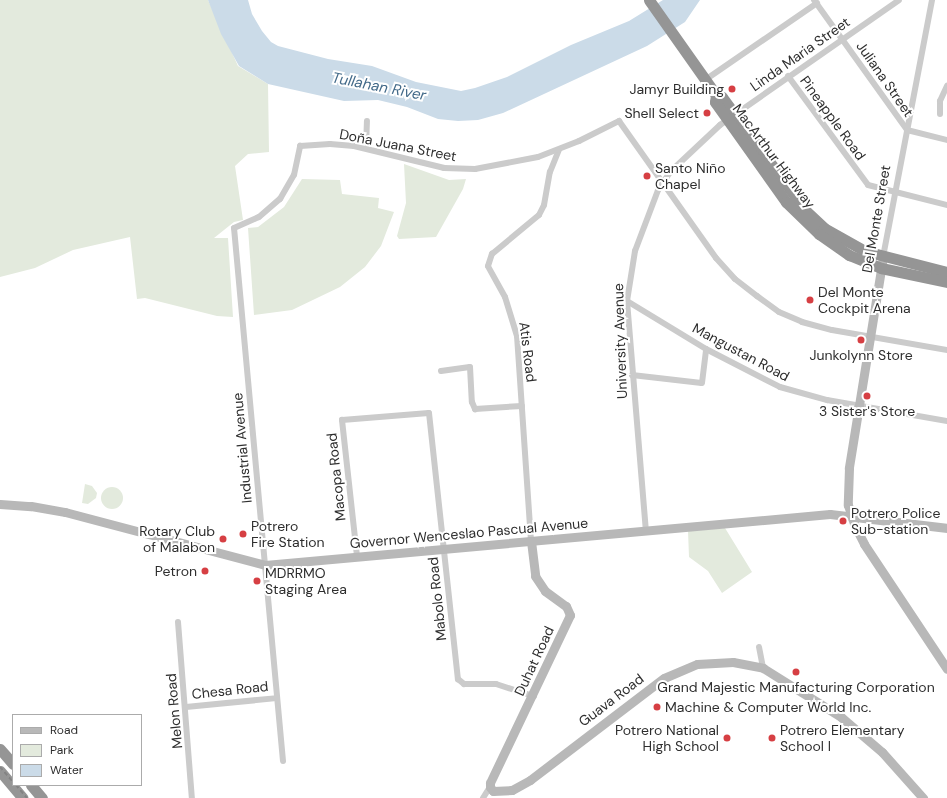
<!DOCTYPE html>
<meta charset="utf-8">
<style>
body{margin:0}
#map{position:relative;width:947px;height:798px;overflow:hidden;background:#fff;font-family:"DM Sans",sans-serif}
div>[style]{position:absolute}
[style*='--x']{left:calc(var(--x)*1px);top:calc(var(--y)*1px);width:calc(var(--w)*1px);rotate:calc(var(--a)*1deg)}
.green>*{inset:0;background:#e3eadd}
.round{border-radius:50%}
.water>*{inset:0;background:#cbdbe8}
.street>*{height:6px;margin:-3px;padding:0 3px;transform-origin:3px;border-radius:3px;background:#cbcbcb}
.secondary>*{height:9px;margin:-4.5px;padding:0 4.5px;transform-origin:4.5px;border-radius:4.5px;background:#b8b8b8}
.highway>*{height:11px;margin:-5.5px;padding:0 5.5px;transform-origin:5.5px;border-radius:5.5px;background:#959595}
.rail>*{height:2px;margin-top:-1px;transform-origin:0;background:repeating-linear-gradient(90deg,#838383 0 4px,transparent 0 7px)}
.dots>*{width:11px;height:11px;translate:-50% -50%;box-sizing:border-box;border:2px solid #fff;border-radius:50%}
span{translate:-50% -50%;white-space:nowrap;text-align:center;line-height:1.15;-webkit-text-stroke:4px #fff;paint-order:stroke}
.street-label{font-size:14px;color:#2e2e2e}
.poi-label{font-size:14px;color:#2e2e2e}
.right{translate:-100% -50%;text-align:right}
.left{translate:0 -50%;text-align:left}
.water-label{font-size:15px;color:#436a89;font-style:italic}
.legend{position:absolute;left:12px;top:714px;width:130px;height:72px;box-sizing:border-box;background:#fff;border:1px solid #ababab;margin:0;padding:5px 7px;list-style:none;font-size:12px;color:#2e2e2e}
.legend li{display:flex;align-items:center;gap:8px;height:20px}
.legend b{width:20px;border:1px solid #ababab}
</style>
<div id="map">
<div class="green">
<i style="clip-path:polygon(0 0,208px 0,238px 66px,268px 84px,269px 152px,248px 154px,235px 166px,243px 220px,234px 222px,214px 238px,180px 238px,228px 238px,233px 317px,217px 316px,145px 298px,137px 299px,130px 237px,73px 250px,35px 268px,0 277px)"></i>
<i style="clip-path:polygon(404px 164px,449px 180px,466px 179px,463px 189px,436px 237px,399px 239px,397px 236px,406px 203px)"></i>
<i style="clip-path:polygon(302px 179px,340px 180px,342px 194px,379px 198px,378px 208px,394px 212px,381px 246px,365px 267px,340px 287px,292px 310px,254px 315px,248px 228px,258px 227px,284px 207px)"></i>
<i style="clip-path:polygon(85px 484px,92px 486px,97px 493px,96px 498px,88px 504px,82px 503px)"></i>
<i class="round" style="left:101px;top:487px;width:22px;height:22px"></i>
<i style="clip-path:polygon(725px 528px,752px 572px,722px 593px,708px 571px,689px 557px,688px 531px)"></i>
</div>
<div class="water">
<i style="clip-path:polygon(208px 0,248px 0,252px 14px,262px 31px,271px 42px,278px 46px,328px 59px,372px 66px,416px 82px,461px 91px,475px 88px,507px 77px,571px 45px,629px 21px,663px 0,700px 0,685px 22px,647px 46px,503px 113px,478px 120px,458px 121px,438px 119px,407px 107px,378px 100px,344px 101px,268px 84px,239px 66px,221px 34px)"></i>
</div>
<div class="street">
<i style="--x:814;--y:0;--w:160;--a:54.4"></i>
<i style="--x:907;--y:130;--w:41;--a:14"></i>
<i style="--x:788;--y:76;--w:135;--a:53.7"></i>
<i style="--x:868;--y:185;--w:81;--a:14.2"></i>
<i style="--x:705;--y:80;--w:136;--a:-34.5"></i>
<i style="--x:940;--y:114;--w:13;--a:-90"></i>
<i style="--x:940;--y:101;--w:17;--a:-65"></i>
<i style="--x:366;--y:148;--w:27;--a:-88"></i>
<i style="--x:883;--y:257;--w:262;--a:-79.2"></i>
<i style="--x:627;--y:301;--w:92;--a:31.3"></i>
<i style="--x:706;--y:349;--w:83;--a:27.2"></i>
<i style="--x:780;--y:387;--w:49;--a:15.5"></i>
<i style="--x:827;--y:400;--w:122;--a:9.9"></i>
<i style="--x:441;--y:371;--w:29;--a:-8"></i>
<i style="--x:470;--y:367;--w:35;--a:87"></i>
<i style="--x:472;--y:402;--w:8;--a:67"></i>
<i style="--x:475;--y:409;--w:47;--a:-3.7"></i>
<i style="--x:632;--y:375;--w:70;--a:6.5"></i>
<i style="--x:702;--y:383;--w:34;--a:-83"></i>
<i style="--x:646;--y:532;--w:232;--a:-94.7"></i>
<i style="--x:627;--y:301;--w:51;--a:-80.9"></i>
<i style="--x:635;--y:251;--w:65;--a:-69.3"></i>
<i style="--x:658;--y:190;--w:22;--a:-56"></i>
<i style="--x:670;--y:172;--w:69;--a:-43.2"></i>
<i style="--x:720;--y:125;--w:218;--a:-34.9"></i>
<i style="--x:531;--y:541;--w:205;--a:-93.9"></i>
<i style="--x:517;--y:336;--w:41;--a:-107.1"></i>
<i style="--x:505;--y:297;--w:35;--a:-119"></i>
<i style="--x:488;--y:266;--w:13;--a:-72"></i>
<i style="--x:492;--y:254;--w:61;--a:-39.7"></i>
<i style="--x:539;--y:215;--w:11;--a:-63"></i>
<i style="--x:544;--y:205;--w:34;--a:-80"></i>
<i style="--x:550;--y:172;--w:24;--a:-68"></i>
<i style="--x:357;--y:556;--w:137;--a:-96.3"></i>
<i style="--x:342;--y:420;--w:87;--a:-4.6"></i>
<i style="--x:429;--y:413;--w:268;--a:83.8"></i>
<i style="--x:458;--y:679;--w:8;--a:40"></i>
<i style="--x:464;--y:684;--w:32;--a:0"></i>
<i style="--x:496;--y:684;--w:40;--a:18"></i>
<i style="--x:178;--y:622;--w:177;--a:85.5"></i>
<i style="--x:759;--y:647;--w:21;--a:79"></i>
<i style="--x:186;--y:707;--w:91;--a:-5.6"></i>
<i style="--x:283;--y:761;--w:535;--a:-95.25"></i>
<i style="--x:234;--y:228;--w:27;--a:-24"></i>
<i style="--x:259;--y:217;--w:28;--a:-41"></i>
<i style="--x:280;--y:199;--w:28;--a:-60"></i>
<i style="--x:294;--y:175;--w:30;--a:-78"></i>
<i style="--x:300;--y:146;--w:30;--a:-4"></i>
<i style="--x:330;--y:144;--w:24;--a:5"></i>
<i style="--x:354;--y:146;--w:93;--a:13.7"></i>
<i style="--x:444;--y:168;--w:31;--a:2"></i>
<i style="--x:475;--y:169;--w:64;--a:-10.8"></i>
<i style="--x:538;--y:157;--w:44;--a:-21.3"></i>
<i style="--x:579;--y:141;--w:45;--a:-26.6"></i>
<i style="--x:619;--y:121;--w:168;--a:54.7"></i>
<i style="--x:716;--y:258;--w:28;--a:48"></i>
<i style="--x:735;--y:279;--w:28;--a:38"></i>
<i style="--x:757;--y:296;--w:27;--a:36"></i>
<i style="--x:779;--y:312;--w:25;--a:23"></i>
<i style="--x:802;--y:322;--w:31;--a:15"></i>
<i style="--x:832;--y:330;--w:117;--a:9.9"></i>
<i style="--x:483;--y:798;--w:13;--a:-58"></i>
</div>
<div class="secondary">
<i style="--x:883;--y:257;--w:214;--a:99.2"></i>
<i style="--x:849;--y:468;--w:37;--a:92"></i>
<i style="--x:848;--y:505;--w:20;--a:72"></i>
<i style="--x:854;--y:524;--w:22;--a:63"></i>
<i style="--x:864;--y:544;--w:150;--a:56.4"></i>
<i style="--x:0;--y:504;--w:31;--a:4"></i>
<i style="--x:31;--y:506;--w:35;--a:10"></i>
<i style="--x:65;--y:512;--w:207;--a:14.8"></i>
<i style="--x:265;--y:565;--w:567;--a:-5.16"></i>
<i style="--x:830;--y:514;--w:118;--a:6.8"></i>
<i style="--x:531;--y:541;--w:35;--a:83"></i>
<i style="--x:535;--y:576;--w:18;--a:56"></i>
<i style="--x:545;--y:591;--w:26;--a:36"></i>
<i style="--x:566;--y:606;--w:10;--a:66"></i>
<i style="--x:570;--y:615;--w:186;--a:115.5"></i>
<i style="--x:490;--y:783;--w:4;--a:90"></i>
<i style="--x:490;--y:787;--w:5;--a:53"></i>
<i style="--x:493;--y:791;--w:19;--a:-3"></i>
<i style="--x:512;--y:790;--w:21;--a:-29"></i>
<i style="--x:530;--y:780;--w:168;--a:-37.3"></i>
<i style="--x:664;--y:678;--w:36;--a:-23"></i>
<i style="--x:697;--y:664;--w:36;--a:-3"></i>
<i style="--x:733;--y:662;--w:31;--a:11"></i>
<i style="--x:763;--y:668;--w:92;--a:32.1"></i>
<i style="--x:841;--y:717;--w:54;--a:40.5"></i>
<i style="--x:882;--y:752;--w:62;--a:48.3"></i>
</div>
<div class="highway">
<i style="--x:649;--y:0;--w:116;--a:54.8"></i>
<i style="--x:716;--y:95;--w:6;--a:18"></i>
<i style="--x:722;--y:97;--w:140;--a:53.7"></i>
<i style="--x:805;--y:210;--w:26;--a:43"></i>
<i style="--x:824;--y:228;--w:47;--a:29.3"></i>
<i style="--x:865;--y:251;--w:85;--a:14.4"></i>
<i style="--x:716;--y:95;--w:7;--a:98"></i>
<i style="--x:715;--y:102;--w:123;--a:54.6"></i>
<i style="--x:786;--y:202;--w:46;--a:44.1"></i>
<i style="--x:819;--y:234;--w:37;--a:35"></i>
<i style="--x:849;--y:255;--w:35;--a:22"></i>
<i style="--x:881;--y:268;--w:67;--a:12"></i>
<i style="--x:0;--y:749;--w:20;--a:49"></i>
<i style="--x:0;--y:771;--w:35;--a:50"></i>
<i style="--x:31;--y:785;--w:17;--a:50"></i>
</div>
<div class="rail">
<i style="--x:0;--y:767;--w:20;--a:49"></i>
<i style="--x:16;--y:785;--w:17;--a:50"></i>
</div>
<div class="dots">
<i style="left:732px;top:89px;background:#d63f43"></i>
<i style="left:707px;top:113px;background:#d63f43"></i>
<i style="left:647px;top:176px;background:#d63f43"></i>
<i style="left:810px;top:300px;background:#d63f43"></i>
<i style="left:861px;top:340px;background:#d63f43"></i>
<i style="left:867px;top:396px;background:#d63f43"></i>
<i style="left:843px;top:521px;background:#d63f43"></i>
<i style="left:243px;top:534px;background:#d63f43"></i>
<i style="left:223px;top:539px;background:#d63f43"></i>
<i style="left:205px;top:571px;background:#d63f43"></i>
<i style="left:257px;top:581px;background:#d63f43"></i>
<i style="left:796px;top:672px;background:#d63f43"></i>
<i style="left:657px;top:707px;background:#d63f43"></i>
<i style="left:727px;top:738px;background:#d63f43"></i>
<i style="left:772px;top:738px;background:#d63f43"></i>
</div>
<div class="street-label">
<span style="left:800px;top:54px;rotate:-35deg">Linda Maria Street</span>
<span style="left:885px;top:79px;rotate:55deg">Juliana Street</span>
<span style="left:833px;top:118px;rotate:54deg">Pineapple Road</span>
<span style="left:398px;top:145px;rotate:11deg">Doña Juana Street</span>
<span style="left:774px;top:156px;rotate:53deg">MacArthur Highway</span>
<span style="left:876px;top:219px;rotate:-80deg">Del Monte Street</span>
<span style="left:620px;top:341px;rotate:-92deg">University Avenue</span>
<span style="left:528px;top:352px;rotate:83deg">Atis Road</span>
<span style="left:741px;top:352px;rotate:28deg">Mangustan Road</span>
<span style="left:242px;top:448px;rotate:-95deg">Industrial Avenue</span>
<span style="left:336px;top:477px;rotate:-96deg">Macopa Road</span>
<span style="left:469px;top:533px;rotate:-5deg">Governor Wenceslao Pascual Avenue</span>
<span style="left:437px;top:599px;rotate:-96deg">Mabolo Road</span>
<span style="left:534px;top:661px;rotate:-65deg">Duhat Road</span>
<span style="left:230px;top:690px;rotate:-6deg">Chesa Road</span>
<span style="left:611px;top:700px;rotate:-37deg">Guava Road</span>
<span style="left:174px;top:711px;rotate:-95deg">Melon Road</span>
</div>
<div class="poi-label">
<span class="right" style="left:724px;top:89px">Jamyr Building</span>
<span class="right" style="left:699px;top:113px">Shell Select</span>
<span class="left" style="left:655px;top:176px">Santo Niño<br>Chapel</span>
<span class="left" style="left:818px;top:300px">Del Monte<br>Cockpit Arena</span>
<span style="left:861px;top:355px">Junkolynn Store</span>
<span style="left:867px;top:411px">3 Sister's Store</span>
<span class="left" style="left:851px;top:521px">Potrero Police<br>Sub-station</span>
<span class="left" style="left:251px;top:534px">Potrero<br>Fire Station</span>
<span class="right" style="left:215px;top:539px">Rotary Club<br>of Malabon</span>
<span class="right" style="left:197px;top:571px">Petron</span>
<span class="left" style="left:265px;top:581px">MDRRMO<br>Staging Area</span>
<span style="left:796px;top:687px">Grand Majestic Manufacturing Corporation</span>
<span class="left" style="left:665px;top:707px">Machine &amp; Computer World Inc.</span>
<span class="right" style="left:719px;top:738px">Potrero National<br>High School</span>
<span class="left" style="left:780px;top:738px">Potrero Elementary<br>School I</span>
</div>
<div class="water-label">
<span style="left:379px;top:87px;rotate:11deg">Tullahan River</span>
</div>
<ul class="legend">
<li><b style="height:5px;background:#b8b8b8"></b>Road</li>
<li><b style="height:11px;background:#e3eadd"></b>Park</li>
<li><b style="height:11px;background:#cbdbe8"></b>Water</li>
</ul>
</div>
